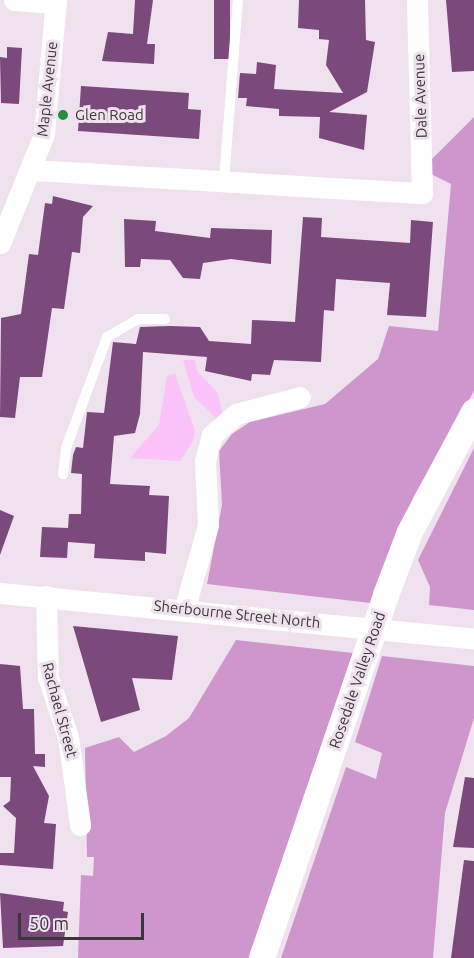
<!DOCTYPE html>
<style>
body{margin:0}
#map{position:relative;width:474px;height:958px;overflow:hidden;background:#efe2ee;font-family:Ubuntu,sans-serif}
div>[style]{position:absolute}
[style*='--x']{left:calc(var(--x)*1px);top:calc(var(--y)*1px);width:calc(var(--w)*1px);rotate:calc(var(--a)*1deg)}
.green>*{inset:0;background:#fbc3f9}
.forest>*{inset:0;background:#ce96cd}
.building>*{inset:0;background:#7b497b;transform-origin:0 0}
.service>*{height:10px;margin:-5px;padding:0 5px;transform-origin:5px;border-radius:5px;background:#fff}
.minor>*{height:21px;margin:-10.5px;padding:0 10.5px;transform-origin:10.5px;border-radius:10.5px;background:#fff}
.tertiary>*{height:26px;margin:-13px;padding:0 13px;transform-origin:13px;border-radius:13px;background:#fff}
.dots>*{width:16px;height:16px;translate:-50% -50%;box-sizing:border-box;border:3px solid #efe2ee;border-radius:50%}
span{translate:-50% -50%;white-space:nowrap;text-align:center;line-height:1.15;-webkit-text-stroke:6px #efe2ee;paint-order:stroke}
.street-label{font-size:15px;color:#3b363a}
.poi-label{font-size:15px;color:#3b363a}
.left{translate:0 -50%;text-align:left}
.scale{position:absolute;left:18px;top:913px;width:126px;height:27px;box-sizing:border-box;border:3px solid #3b363a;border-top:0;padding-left:8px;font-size:18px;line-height:21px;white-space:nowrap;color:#3b363a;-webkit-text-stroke:4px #efe2ee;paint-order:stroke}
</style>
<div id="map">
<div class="green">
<i style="clip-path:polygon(183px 360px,195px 360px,197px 371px,218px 393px,222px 413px,216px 418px,194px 397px)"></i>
<i style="clip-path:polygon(175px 373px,195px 431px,193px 441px,180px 461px,130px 458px,159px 425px,167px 376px)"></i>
</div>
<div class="forest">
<i style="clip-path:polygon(474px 117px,474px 391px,414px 496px,371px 603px,207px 584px,222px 505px,219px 451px,232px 434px,250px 422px,325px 404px,378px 359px,389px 326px,438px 331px,451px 184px,431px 174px,429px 162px)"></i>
<i style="clip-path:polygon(474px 448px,474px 610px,429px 605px,430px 587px,418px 560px)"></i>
<i style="clip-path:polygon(236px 640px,353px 653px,249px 958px,78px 958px,81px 875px,93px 876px,94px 857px,87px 857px,85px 748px,119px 737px,134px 752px,166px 736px,189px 718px)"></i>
<i style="clip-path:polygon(382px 656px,474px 666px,474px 718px,445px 813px,433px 958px,281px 958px,346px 767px,376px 779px,382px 753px,355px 742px)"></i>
</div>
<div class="building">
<i style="clip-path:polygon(135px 0,153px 0,147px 44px,155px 44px,154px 64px,102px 61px,108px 32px,133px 34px)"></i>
<i style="left:214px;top:0;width:16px;height:59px"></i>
<i style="clip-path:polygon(299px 0,365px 0,366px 40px,375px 42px,367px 92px,329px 112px,367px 115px,364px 150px,319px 138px,320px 117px,279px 116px,279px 109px,246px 106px,247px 98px,238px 98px,240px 73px,256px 74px,257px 62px,276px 65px,274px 89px,343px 93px,326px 65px,329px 40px,319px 39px,319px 30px,298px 28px)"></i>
<i style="clip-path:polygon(446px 0,474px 0,474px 71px,452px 72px)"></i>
<i style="clip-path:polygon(7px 47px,22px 48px,19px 104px,1px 103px,0 57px,7px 58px)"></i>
<i style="clip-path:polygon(81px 86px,189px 93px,188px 109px,201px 110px,199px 139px,78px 131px)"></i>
<i style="clip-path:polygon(53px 196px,93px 206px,83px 217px,80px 253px,72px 252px,64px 309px,52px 308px,42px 377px,20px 377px,15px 418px,0 417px,1px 318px,21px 314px,29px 254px,38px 255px,45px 203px,52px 204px)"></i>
<i style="clip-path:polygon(303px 217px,322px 218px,321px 237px,410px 243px,411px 220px,433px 222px,426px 317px,387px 315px,390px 283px,336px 279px,334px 311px,324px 310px,321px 362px,274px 360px,270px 375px,252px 374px,251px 381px,205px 371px,207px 357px,143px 352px,140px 414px,135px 433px,114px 436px,110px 484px,150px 486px,149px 495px,169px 496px,166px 554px,145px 552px,145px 561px,94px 558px,95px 544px,68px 542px,67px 558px,40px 557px,42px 527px,68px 528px,69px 514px,81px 514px,82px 474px,71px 473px,73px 455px,76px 447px,83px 448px,87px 412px,104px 413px,113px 342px,136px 344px,140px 327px,169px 326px,200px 327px,209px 341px,251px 344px,252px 320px,295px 322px)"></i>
<i style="clip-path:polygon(124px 219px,156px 221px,155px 231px,210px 238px,211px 228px,272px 230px,271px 264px,231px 259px,203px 263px,200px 279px,183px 278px,170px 260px,141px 259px,140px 267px,125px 267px)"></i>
<i style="clip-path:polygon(0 510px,14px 516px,0 555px)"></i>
<i style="clip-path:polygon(73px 626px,178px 636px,172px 680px,132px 678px,140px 710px,101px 722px)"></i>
<i style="clip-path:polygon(0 664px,20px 666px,23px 709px,34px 709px,35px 754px,45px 754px,45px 767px,33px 766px,49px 796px,44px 823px,56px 824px,53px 869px,0 865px,0 853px,14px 853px,16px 818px,3px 806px,10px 801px,11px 777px,0 777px)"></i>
<i style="clip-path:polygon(465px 777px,474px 778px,474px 848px,453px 847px)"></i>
<i style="clip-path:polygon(464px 860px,474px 861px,474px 958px,451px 958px)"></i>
<i style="clip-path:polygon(0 893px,64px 902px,63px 911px,68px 912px,63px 946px,3px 948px)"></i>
</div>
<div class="service">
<i style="--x:224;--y:181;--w:182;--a:-85.6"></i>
<i style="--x:63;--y:474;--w:26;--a:-83"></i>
<i style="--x:66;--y:448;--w:118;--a:-69.7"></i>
<i style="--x:107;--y:337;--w:36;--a:-30"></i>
<i style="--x:138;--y:319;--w:27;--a:0"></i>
</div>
<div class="minor">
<i style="--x:14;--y:0;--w:42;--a:4.1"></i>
<i style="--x:32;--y:170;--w:391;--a:3.4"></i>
<i style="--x:422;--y:193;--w:193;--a:-91.5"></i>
<i style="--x:0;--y:243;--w:118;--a:-68"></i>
<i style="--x:44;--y:134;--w:135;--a:-84.9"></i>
<i style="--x:0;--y:593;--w:476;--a:5.5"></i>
<i style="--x:46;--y:596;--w:81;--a:88.6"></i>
<i style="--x:48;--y:677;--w:63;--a:71.6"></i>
<i style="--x:68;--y:737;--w:89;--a:82.2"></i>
<i style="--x:185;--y:607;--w:85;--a:-74.3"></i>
<i style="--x:208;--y:525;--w:64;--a:-92.7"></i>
<i style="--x:205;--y:461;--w:27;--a:-75"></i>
<i style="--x:212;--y:435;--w:32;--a:-41"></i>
<i style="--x:236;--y:414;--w:66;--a:-14.9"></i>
</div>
<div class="tertiary">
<i style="--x:262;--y:958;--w:384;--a:-71.1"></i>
<i style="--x:386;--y:595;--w:67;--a:-69.1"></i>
<i style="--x:410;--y:532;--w:136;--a:-61.9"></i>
</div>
<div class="dots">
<i style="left:63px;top:115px;background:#298b3e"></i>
</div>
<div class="street-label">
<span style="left:47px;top:89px;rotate:-84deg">Maple Avenue</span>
<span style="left:420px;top:96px;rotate:-92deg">Dale Avenue</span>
<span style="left:237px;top:614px;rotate:6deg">Sherbourne Street North</span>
<span style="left:357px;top:680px;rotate:-71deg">Rosedale Valley Road</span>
<span style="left:60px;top:710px;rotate:75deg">Rachael Street</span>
</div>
<div class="poi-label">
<span class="left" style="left:75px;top:115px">Glen Road</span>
</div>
<div class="scale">50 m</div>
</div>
